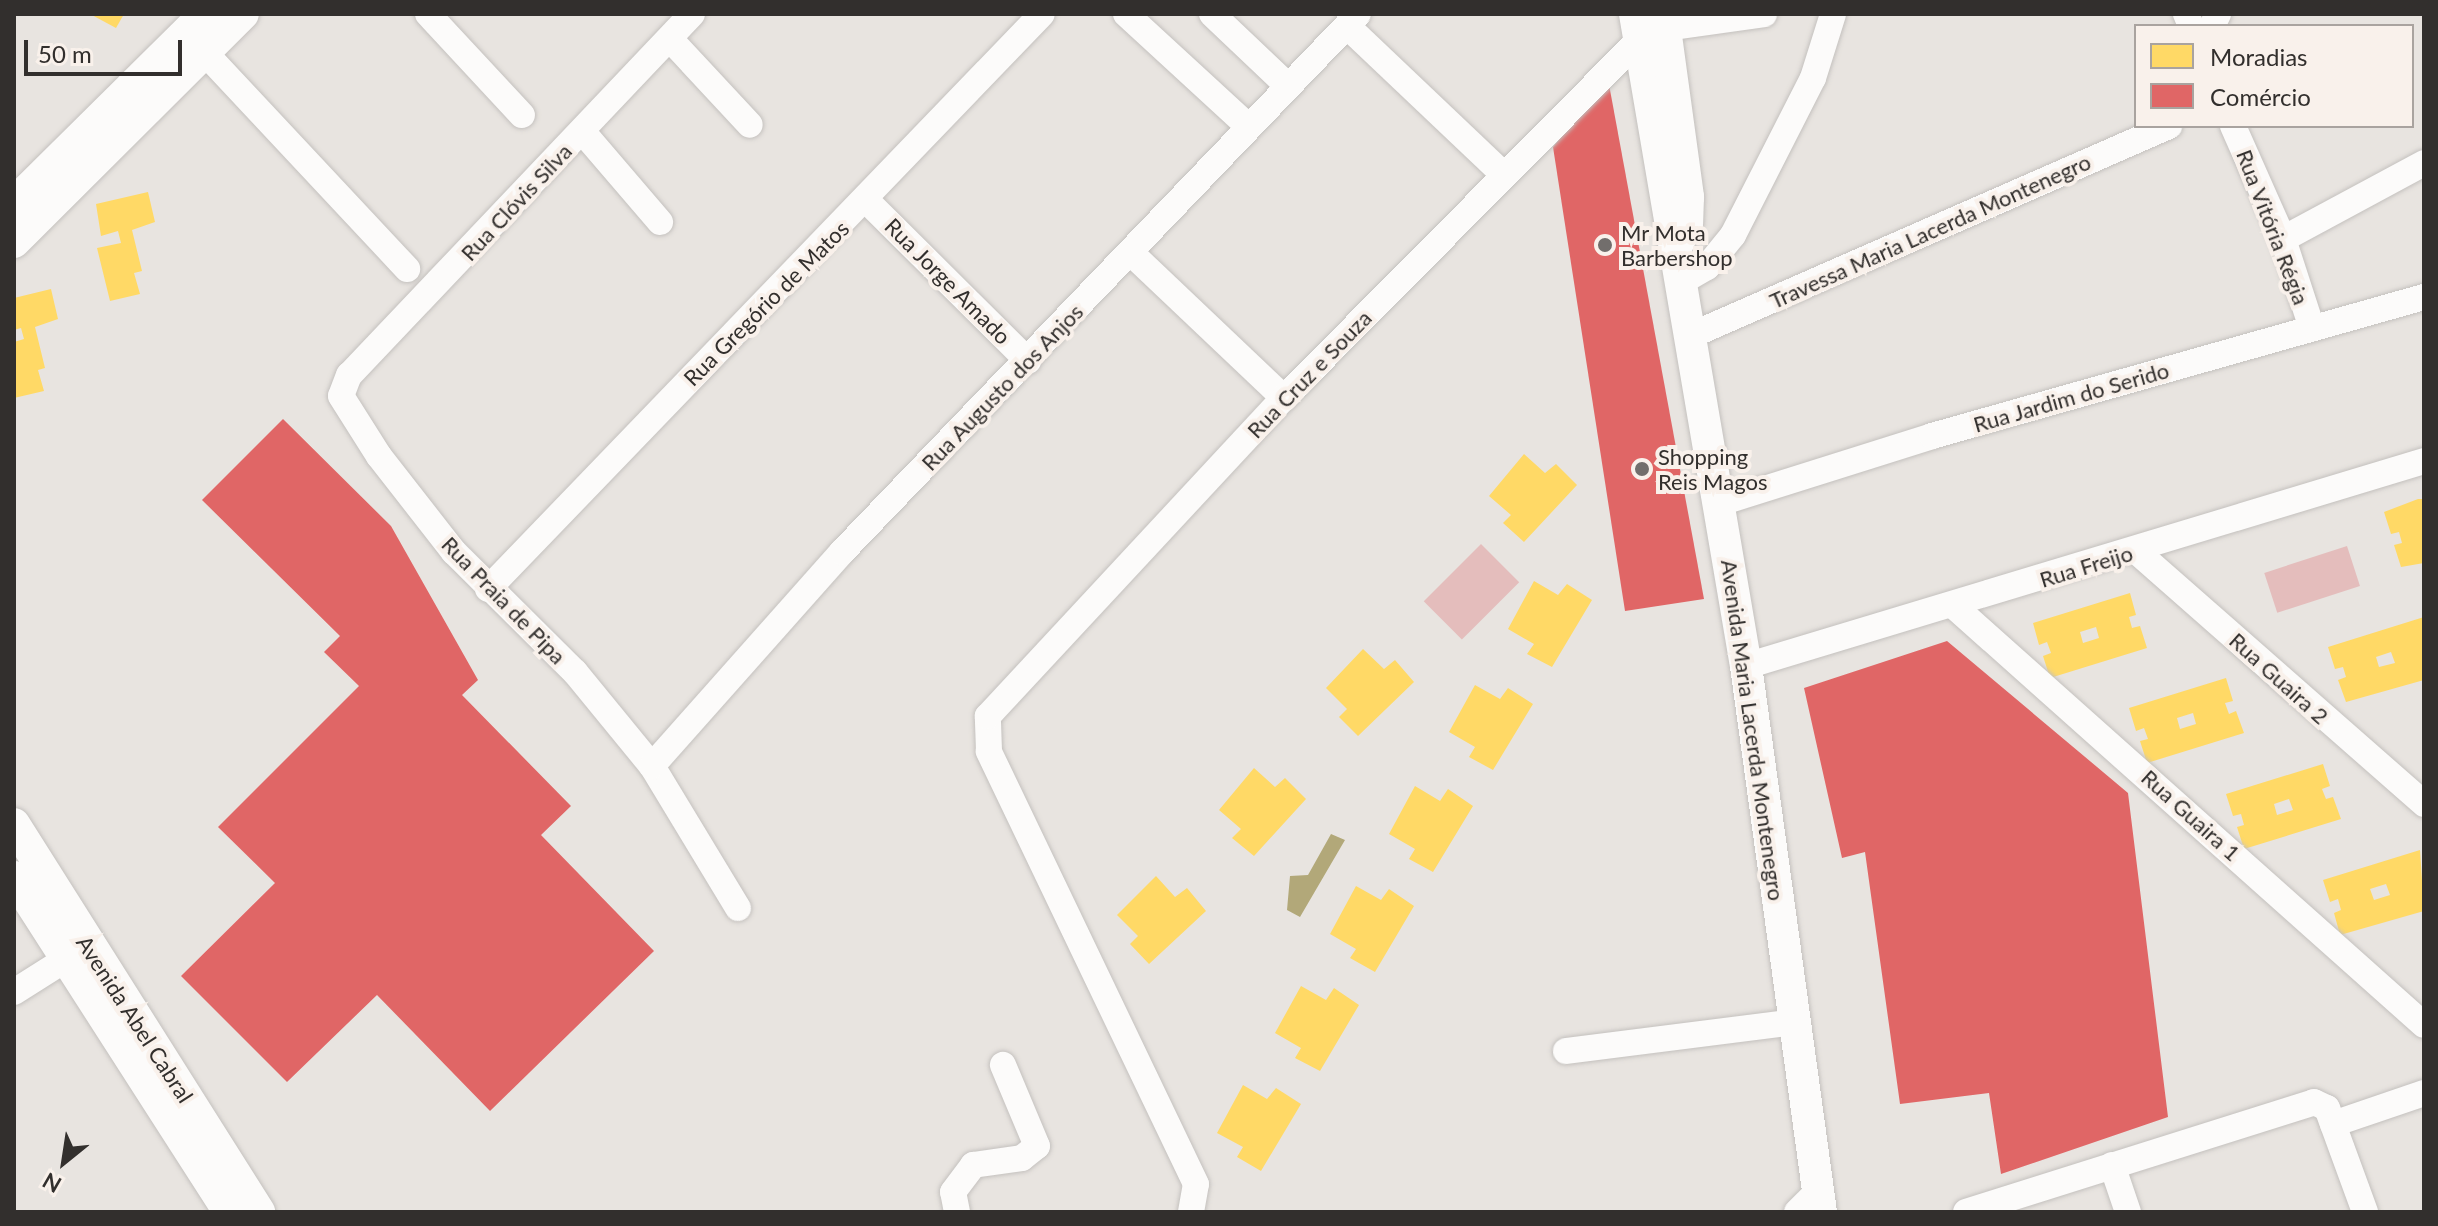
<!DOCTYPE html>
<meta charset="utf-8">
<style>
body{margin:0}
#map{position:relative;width:2438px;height:1226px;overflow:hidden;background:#e8e4e0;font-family:Lato,sans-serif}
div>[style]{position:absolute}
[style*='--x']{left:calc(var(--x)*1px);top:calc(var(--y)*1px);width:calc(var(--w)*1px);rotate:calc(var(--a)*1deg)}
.green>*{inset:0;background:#e4bdbc;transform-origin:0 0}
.water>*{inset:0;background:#b2a879}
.homes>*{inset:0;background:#ffd966}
.shops>*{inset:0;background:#e06666}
.roads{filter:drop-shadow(0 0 2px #c4c1be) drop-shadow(0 0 2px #c4c1be)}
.minor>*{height:26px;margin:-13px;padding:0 13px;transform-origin:13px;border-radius:13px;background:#fcfbfa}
.major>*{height:32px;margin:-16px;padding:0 16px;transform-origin:16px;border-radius:16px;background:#fcfbfa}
.dots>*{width:22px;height:22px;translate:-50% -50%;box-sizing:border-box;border:4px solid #f9f1eb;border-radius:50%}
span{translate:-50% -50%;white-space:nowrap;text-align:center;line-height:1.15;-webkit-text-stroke:8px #f9f1eb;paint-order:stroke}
.street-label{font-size:22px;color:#322f2d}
.poi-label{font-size:22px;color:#322f2d}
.left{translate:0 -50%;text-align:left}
.frame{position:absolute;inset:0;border:16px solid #322f2d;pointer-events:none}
.legend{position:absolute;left:2134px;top:24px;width:280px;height:104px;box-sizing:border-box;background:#f9f1eb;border:2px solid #a9a39f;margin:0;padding:10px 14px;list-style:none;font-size:24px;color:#322f2d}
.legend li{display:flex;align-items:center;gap:16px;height:40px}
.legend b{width:40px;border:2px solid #a9a39f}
.north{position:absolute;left:24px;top:1122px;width:80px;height:80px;-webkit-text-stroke:6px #f9f1eb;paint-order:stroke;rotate:210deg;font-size:22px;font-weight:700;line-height:32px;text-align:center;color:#322f2d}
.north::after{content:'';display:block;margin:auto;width:28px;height:36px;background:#322f2d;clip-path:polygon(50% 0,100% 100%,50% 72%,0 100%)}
.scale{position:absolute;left:24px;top:40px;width:158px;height:36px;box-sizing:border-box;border:4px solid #322f2d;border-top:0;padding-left:10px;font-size:24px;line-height:28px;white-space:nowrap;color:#322f2d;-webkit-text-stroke:6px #f9f1eb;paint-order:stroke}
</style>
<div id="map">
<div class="green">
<i style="left:1481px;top:544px;width:54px;height:81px;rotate:45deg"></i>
<i style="left:2347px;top:546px;width:42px;height:87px;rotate:72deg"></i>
</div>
<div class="water">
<i style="clip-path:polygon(1331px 834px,1345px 840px,1300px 917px,1287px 910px,1290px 876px,1308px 875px)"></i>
</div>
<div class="homes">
<i style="clip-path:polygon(90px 14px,124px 14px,116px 28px)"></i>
<i style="clip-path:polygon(148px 192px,155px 222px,132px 230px,142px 271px,134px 273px,140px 294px,110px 301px,97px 248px,121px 243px,118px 231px,101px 236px,96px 204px)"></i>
<i style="clip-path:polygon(51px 289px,58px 319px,35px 327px,45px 368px,38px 370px,44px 391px,14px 398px,14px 342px,24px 339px,21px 328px,14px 330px,14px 298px)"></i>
<i style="clip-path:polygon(1524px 454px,1545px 473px,1556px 464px,1577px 485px,1524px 542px,1503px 523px,1511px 515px,1489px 496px)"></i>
<i style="clip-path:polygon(2418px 499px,2424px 499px,2424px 563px,2401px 567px,2394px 545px,2402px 543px,2399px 532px,2391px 534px,2384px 512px)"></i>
<i style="clip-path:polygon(1534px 581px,1558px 595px,1567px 584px,1592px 600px,1552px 667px,1527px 654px,1534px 644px,1508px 629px)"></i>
<i style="clip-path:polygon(evenodd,2130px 593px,2136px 615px,2129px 617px,2132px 628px,2140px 626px,2147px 648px,2050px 678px,2043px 656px,2051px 653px,2047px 642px,2039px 645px,2033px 623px,2130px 593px,2096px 627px,2099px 638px,2083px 643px,2080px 632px,2096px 627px)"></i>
<i style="clip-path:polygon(evenodd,2424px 617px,2424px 680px,2346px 702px,2338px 680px,2346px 677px,2343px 667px,2335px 669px,2328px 647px,2424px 617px,2391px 652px,2395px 663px,2379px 667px,2376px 657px,2391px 652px)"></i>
<i style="clip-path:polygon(1363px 649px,1384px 669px,1395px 660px,1414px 682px,1358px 736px,1339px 717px,1347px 709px,1326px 688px)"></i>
<i style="clip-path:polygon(evenodd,2226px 678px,2233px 701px,2225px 703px,2229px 714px,2236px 711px,2244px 733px,2147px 763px,2140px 741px,2148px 739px,2144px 728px,2136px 731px,2129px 708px,2226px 678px,2193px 713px,2196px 724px,2180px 729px,2177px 718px,2193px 713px)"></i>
<i style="clip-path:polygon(1475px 685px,1500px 699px,1508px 688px,1533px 704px,1493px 770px,1469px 757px,1475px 747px,1449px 732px)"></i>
<i style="clip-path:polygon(evenodd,2323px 764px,2330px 786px,2322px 789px,2326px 799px,2333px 797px,2341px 819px,2244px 849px,2237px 827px,2244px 825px,2241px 814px,2233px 816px,2226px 794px,2323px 764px,2289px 799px,2293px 810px,2277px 815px,2274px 804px,2289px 799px)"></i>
<i style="clip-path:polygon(1254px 768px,1275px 787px,1285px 778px,1306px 799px,1254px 856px,1232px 838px,1241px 829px,1219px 810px)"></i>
<i style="clip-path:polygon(1415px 786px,1440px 801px,1448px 789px,1473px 806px,1433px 872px,1409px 859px,1415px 849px,1389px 834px)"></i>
<i style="clip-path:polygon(evenodd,2420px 850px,2424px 911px,2340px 935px,2334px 913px,2341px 910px,2338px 899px,2330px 902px,2323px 880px,2420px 850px,2386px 884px,2390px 895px,2374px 900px,2370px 889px,2386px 884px)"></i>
<i style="clip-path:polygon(1156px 876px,1175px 897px,1187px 888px,1206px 911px,1149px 964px,1130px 944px,1138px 936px,1117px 915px)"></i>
<i style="clip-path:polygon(1356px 886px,1381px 900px,1389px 889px,1414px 906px,1375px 972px,1350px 958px,1356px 949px,1330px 934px)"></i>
<i style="clip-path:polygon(1301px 986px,1326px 1000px,1334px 988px,1359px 1005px,1320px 1071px,1295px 1058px,1301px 1048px,1275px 1033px)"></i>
<i style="clip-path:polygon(1243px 1085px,1267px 1099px,1276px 1088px,1301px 1104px,1261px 1171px,1237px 1157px,1243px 1147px,1217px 1133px)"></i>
</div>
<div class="shops">
<i style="clip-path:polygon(1608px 79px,1704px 599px,1625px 611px,1553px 147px)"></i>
<i style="clip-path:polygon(283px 419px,391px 526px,478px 680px,462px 695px,571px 806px,541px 835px,654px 951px,490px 1111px,377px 995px,287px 1082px,181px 976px,275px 883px,218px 827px,359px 686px,324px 652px,340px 636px,202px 500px)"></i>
<i style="clip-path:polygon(1947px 641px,2128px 793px,2168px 1117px,2001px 1174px,1989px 1093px,1900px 1104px,1865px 852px,1842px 858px,1804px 688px)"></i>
</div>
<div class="roads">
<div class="minor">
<i style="--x:428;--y:14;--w:138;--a:47.1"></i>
<i style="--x:692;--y:14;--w:498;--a:133.5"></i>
<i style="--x:349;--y:375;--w:22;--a:111"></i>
<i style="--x:341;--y:396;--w:71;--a:57.7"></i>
<i style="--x:379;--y:456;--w:122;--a:52"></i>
<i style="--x:454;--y:552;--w:170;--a:44.8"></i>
<i style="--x:575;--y:672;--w:122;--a:50.7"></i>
<i style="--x:652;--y:766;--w:166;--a:58.8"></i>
<i style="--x:1126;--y:14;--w:167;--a:42.6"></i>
<i style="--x:1212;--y:14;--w:105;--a:43.5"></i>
<i style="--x:2186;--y:14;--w:13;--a:67"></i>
<i style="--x:1347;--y:26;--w:216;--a:43.5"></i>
<i style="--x:2212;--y:26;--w:13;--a:-63"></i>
<i style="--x:1665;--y:28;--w:100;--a:-8"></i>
<i style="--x:192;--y:39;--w:315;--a:46.9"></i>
<i style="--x:670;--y:39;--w:117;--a:47.1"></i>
<i style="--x:2233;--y:126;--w:124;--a:66.1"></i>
<i style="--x:2283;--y:239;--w:94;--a:72"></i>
<i style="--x:582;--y:131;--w:120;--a:49.4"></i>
<i style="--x:867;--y:201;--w:227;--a:44.8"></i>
<i style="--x:2283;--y:239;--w:160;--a:-28.3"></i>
<i style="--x:1131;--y:253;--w:211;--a:43.5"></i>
<i style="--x:1681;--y:282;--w:30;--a:-30"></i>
<i style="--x:1707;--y:267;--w:41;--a:-50.9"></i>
<i style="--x:1733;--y:235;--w:176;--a:-63"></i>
<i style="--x:1813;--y:78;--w:67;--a:-72.6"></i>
<i style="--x:1692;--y:335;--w:521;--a:-23.66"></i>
<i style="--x:1720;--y:503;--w:222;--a:-17.5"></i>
<i style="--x:1932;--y:436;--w:511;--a:-15.78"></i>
<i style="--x:2135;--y:550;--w:385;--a:41.3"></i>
<i style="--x:488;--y:589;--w:798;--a:-46.07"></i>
<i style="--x:1955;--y:607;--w:628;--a:41.71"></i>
<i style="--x:1746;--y:666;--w:708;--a:-16.82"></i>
<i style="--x:652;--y:766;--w:286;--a:-48.4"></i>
<i style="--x:842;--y:552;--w:745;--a:-46.2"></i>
<i style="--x:14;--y:992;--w:80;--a:-32.3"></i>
<i style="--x:1566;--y:1051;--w:231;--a:-7.2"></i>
<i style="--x:2333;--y:1124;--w:96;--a:-18.8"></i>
<i style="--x:2112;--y:1165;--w:50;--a:71.2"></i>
<i style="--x:957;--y:1212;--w:20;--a:-101"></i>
<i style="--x:953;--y:1192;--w:34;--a:-53"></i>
<i style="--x:973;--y:1165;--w:49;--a:-8.1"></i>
<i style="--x:1022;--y:1158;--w:19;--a:-39"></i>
<i style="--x:1037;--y:1146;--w:88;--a:-112.8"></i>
<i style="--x:1191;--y:1212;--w:28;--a:-80"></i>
<i style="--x:1196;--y:1184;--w:480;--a:-115.6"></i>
<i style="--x:989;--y:751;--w:35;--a:-92"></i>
<i style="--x:988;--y:716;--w:434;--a:-47.1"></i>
<i style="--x:1284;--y:398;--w:504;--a:-45.24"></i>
<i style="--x:1797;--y:1212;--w:30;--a:-45"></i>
<i style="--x:1966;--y:1212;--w:365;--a:-17.5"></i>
<i style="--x:2314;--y:1102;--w:14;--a:25"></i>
<i style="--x:2327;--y:1108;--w:111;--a:69.9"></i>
</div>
<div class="major">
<i style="--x:1635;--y:14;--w:661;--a:80.34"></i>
<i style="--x:1746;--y:666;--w:551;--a:82.18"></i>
<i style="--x:1663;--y:14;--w:185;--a:82.2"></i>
<i style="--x:1688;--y:197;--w:26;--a:92"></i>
<i style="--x:1687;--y:223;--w:30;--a:114"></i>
<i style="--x:14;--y:203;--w:269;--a:-44.7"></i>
<i style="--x:14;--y:242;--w:323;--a:-44.9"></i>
<i style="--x:14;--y:824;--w:459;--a:57.7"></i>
<i style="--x:14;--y:877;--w:398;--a:57.3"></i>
</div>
</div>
<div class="dots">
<i style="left:1605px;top:245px;background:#726e6c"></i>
<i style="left:1642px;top:469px;background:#726e6c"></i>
</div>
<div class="street-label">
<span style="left:516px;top:202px;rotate:-47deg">Rua Clóvis Silva</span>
<span style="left:2273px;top:227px;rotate:69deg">Rua Vitória Régia</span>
<span style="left:1930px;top:231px;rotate:-24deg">Travessa Maria Lacerda Montenegro</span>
<span style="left:948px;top:281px;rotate:45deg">Rua Jorge Amado</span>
<span style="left:766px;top:303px;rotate:-45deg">Rua Gregório de Matos</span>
<span style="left:1309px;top:374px;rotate:-46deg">Rua Cruz e Souza</span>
<span style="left:1002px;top:387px;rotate:-46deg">Rua Augusto dos Anjos</span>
<span style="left:2071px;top:397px;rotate:-16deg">Rua Jardim do Serido</span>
<span style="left:2086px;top:566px;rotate:-17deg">Rua Freijo</span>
<span style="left:504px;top:600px;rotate:46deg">Rua Praia de Pipa</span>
<span style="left:2279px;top:678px;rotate:42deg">Rua Guaira 2</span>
<span style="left:1753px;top:730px;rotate:82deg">Avenida Maria Lacerda Montenegro</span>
<span style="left:2191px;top:815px;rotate:42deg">Rua Guaira 1</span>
<span style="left:135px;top:1019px;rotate:57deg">Avenida Abel Cabral</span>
</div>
<div class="poi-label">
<span class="left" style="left:1621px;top:245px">Mr Mota<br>Barbershop</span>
<span class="left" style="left:1658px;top:469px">Shopping<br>Reis Magos</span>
</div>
<div class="frame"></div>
<ul class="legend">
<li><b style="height:22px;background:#ffd966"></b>Moradias</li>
<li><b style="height:22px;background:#e06666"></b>Comércio</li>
</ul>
<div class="north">N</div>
<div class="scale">50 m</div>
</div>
